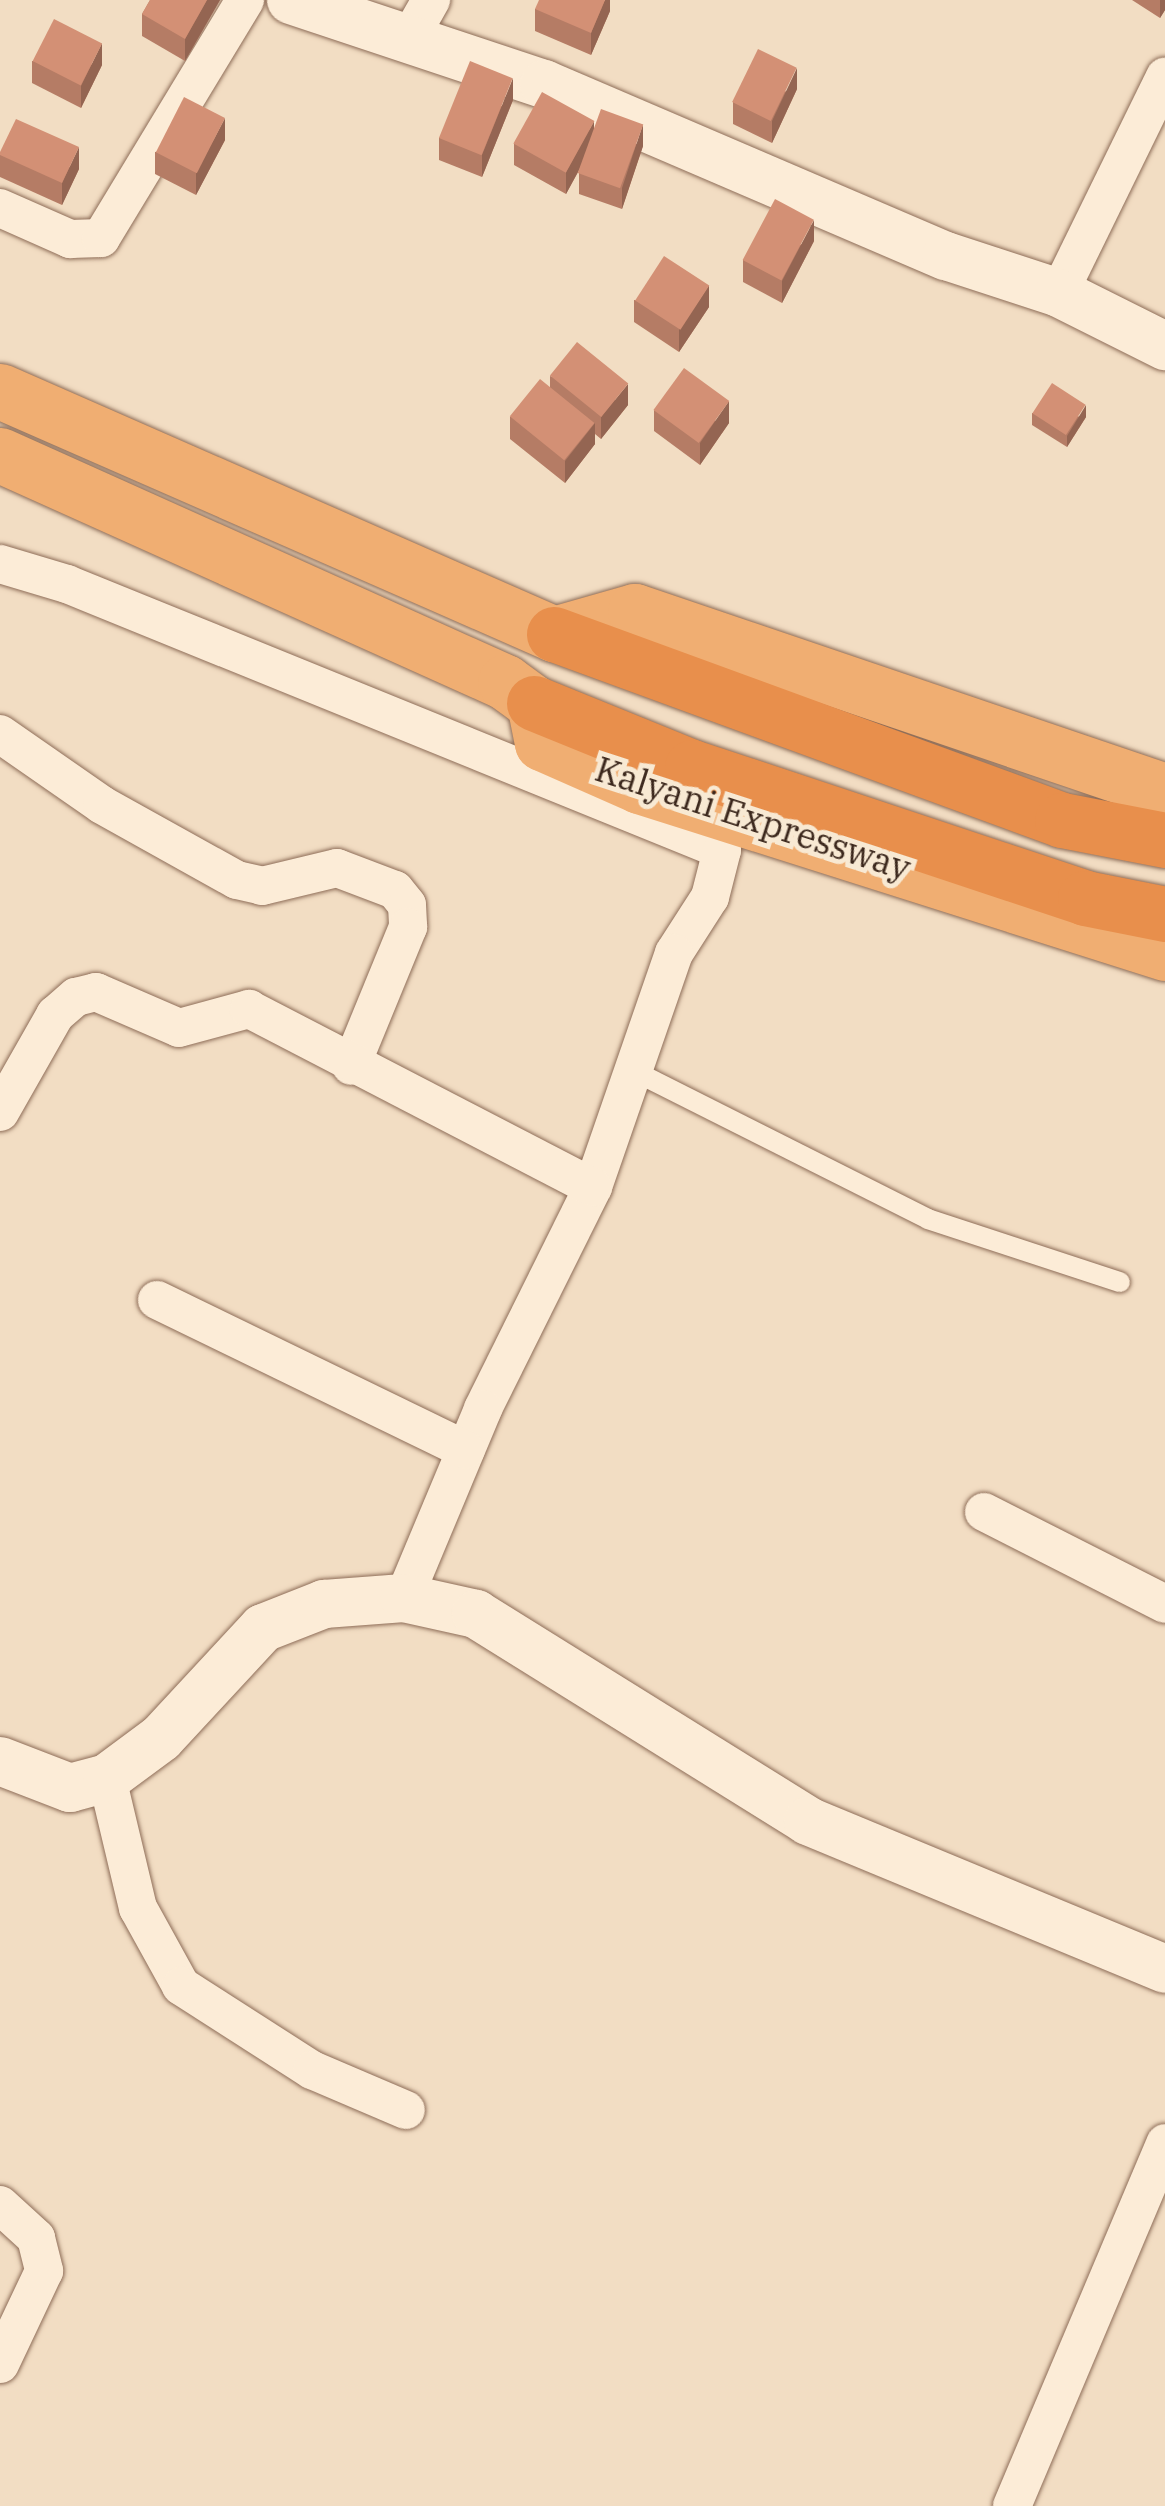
<!DOCTYPE html>
<style>
body{margin:0}
#map{position:relative;width:1165px;height:2506px;overflow:hidden;background:#f2ddc3;font-family:"IBM Plex Serif",serif}
div>[style]{position:absolute}
[style*='--x']{left:calc(var(--x)*1px);top:calc(var(--y)*1px);width:calc(var(--w)*1px);rotate:calc(var(--a)*1deg)}
.roads{filter:drop-shadow(0 0 2px #8e6d58) drop-shadow(0 0 2px #8e6d58)}
.service>*{height:20px;margin:-10px;padding:0 10px;transform-origin:10px;border-radius:10px;background:#fcecd7}
.minor>*{height:38px;margin:-19px;padding:0 19px;transform-origin:19px;border-radius:19px;background:#fcecd7}
.tertiary>*{height:48px;margin:-24px;padding:0 24px;transform-origin:24px;border-radius:24px;background:#fcecd7}
.trunk>*{height:55px;margin:-27.5px;padding:0 27.5px;transform-origin:27.5px;border-radius:27.5px;background:#f0ae72}
.motorway>*{height:55px;margin:-27.5px;padding:0 27.5px;transform-origin:27.5px;border-radius:27.5px;background:#e88f4c}
.wall>*{inset:0;background:#b57c65}
.shaded-wall>*{inset:0;background:#946552}
.building>*{inset:0;background:#d39075;transform-origin:0 0}
span{translate:-50% -50%;white-space:nowrap;text-align:center;line-height:1.15;-webkit-text-stroke:10px #f8e9d3;paint-order:stroke}
.street-label{font-size:35px;color:#3c281d}
</style>
<div id="map">
<div class="roads">
<div class="service">
<i style="--x:634;--y:1071;--w:329;--a:26.7"></i>
<i style="--x:928;--y:1219;--w:202;--a:18.2"></i>
</div>
<div class="minor">
<i style="--x:410;--y:37;--w:43;--a:-60.4"></i>
<i style="--x:0;--y:208;--w:77;--a:23.9"></i>
<i style="--x:70;--y:239;--w:31;--a:-2"></i>
<i style="--x:101;--y:238;--w:278;--a:-58.8"></i>
<i style="--x:1059;--y:293;--w:241;--a:-63.9"></i>
<i style="--x:0;--y:564;--w:70;--a:16.6"></i>
<i style="--x:67;--y:584;--w:707;--a:22.1"></i>
<i style="--x:722;--y:850;--w:49;--a:104.3"></i>
<i style="--x:710;--y:897;--w:67;--a:122.7"></i>
<i style="--x:674;--y:953;--w:248;--a:109.1"></i>
<i style="--x:593;--y:1187;--w:248;--a:116.4"></i>
<i style="--x:483;--y:1409;--w:205;--a:112.7"></i>
<i style="--x:0;--y:734;--w:124;--a:34.8"></i>
<i style="--x:102;--y:805;--w:154;--a:29.1"></i>
<i style="--x:237;--y:880;--w:26;--a:13"></i>
<i style="--x:262;--y:886;--w:77;--a:-13.5"></i>
<i style="--x:337;--y:868;--w:62;--a:20.8"></i>
<i style="--x:395;--y:890;--w:19;--a:51"></i>
<i style="--x:407;--y:905;--w:22;--a:87"></i>
<i style="--x:408;--y:927;--w:150;--a:112.3"></i>
<i style="--x:0;--y:1112;--w:112;--a:-60.4"></i>
<i style="--x:55;--y:1015;--w:28;--a:-41"></i>
<i style="--x:76;--y:997;--w:21;--a:-14"></i>
<i style="--x:96;--y:992;--w:90;--a:23.4"></i>
<i style="--x:179;--y:1028;--w:73;--a:-15.2"></i>
<i style="--x:249;--y:1009;--w:387;--a:27.4"></i>
<i style="--x:157;--y:1300;--w:343;--a:25.9"></i>
<i style="--x:984;--y:1512;--w:203;--a:26.9"></i>
<i style="--x:107;--y:1778;--w:134;--a:76.6"></i>
<i style="--x:138;--y:1908;--w:89;--a:61.1"></i>
<i style="--x:181;--y:1986;--w:156;--a:32.7"></i>
<i style="--x:312;--y:2070;--w:102;--a:23.1"></i>
<i style="--x:0;--y:2205;--w:49;--a:42.5"></i>
<i style="--x:36;--y:2238;--w:34;--a:76"></i>
<i style="--x:44;--y:2271;--w:103;--a:115.3"></i>
<i style="--x:1012;--y:2506;--w:394;--a:-67.1"></i>
</div>
<div class="tertiary">
<i style="--x:291;--y:0;--w:267;--a:18.4"></i>
<i style="--x:544;--y:84;--w:437;--a:23.2"></i>
<i style="--x:946;--y:256;--w:119;--a:18.1"></i>
<i style="--x:1059;--y:293;--w:119;--a:26.6"></i>
<i style="--x:0;--y:1761;--w:75;--a:21.1"></i>
<i style="--x:70;--y:1788;--w:38;--a:-15"></i>
<i style="--x:107;--y:1778;--w:67;--a:-36.5"></i>
<i style="--x:161;--y:1738;--w:150;--a:-47.2"></i>
<i style="--x:263;--y:1628;--w:66;--a:-21.5"></i>
<i style="--x:324;--y:1604;--w:80;--a:-4.3"></i>
<i style="--x:404;--y:1598;--w:74;--a:12.5"></i>
<i style="--x:476;--y:1614;--w:391;--a:31.9"></i>
<i style="--x:808;--y:1821;--w:386;--a:22.5"></i>
</div>
<div class="trunk">
<i style="--x:0;--y:391;--w:605;--a:23.68"></i>
<i style="--x:554;--y:634;--w:84;--a:-15.9"></i>
<i style="--x:635;--y:611;--w:560;--a:18.76"></i>
<i style="--x:0;--y:455;--w:554;--a:24.2"></i>
<i style="--x:505;--y:682;--w:36;--a:36"></i>
<i style="--x:534;--y:703;--w:41;--a:78.7"></i>
<i style="--x:542;--y:743;--w:106;--a:23.9"></i>
<i style="--x:639;--y:786;--w:552;--a:17.61"></i>
</div>
<div class="motorway">
<i style="--x:554;--y:634;--w:541;--a:20.11"></i>
<i style="--x:1062;--y:820;--w:105;--a:11"></i>
<i style="--x:534;--y:703;--w:170;--a:22.1"></i>
<i style="--x:692;--y:767;--w:414;--a:18.4"></i>
<i style="--x:1085;--y:898;--w:82;--a:11.3"></i>
</div>
</div>
<div class="wall">
<i style="clip-path:polygon(150px 0,220px 0,185px 61px,142px 36px,142px 14px)"></i>
<i style="clip-path:polygon(610px 0,610px 11px,591px 55px,535px 31px,535px 9px)"></i>
<i style="clip-path:polygon(1132px 0,1165px 0,1165px 10px,1160px 18px)"></i>
<i style="clip-path:polygon(32px 61px,102px 65px,81px 108px,32px 83px)"></i>
<i style="clip-path:polygon(797px 89px,772px 143px,733px 124px,733px 102px)"></i>
<i style="clip-path:polygon(513px 100px,482px 177px,439px 160px,439px 138px)"></i>
<i style="clip-path:polygon(594px 129px,643px 146px,622px 209px,579px 194px,579px 173px,582px 165px,566px 194px,514px 165px,514px 144px)"></i>
<i style="clip-path:polygon(225px 140px,196px 195px,155px 174px,155px 152px)"></i>
<i style="clip-path:polygon(0 152px,79px 169px,62px 205px,0 177px)"></i>
<i style="clip-path:polygon(814px 241px,782px 303px,743px 282px,743px 260px)"></i>
<i style="clip-path:polygon(634px 300px,709px 307px,679px 352px,634px 322px)"></i>
<i style="clip-path:polygon(550px 376px,628px 405px,601px 439px,595px 434px,595px 444px,565px 483px,510px 439px,510px 417px,550px 387px)"></i>
<i style="clip-path:polygon(654px 410px,729px 423px,700px 465px,654px 431px)"></i>
<i style="clip-path:polygon(1032px 413px,1086px 417px,1067px 447px,1032px 425px)"></i>
</div>
<div class="shaded-wall">
<i style="clip-path:polygon(207px 0,220px 0,185px 61px,185px 39px)"></i>
<i style="clip-path:polygon(605px 0,610px 0,610px 11px,591px 55px,591px 33px)"></i>
<i style="clip-path:polygon(1160px 0,1165px 0,1165px 10px,1160px 18px)"></i>
<i style="clip-path:polygon(102px 43px,102px 65px,81px 108px,81px 86px)"></i>
<i style="clip-path:polygon(797px 68px,797px 89px,772px 143px,772px 121px)"></i>
<i style="clip-path:polygon(513px 78px,513px 100px,482px 177px,482px 155px)"></i>
<i style="clip-path:polygon(225px 118px,225px 140px,196px 195px,196px 173px)"></i>
<i style="clip-path:polygon(594px 121px,594px 142px,566px 194px,566px 172px)"></i>
<i style="clip-path:polygon(643px 124px,643px 146px,622px 209px,622px 188px)"></i>
<i style="clip-path:polygon(79px 147px,79px 169px,62px 205px,62px 183px)"></i>
<i style="clip-path:polygon(814px 220px,814px 241px,782px 303px,782px 281px)"></i>
<i style="clip-path:polygon(709px 285px,709px 307px,679px 352px,679px 330px)"></i>
<i style="clip-path:polygon(628px 384px,628px 405px,601px 439px,601px 417px)"></i>
<i style="clip-path:polygon(729px 401px,729px 423px,700px 465px,700px 443px)"></i>
<i style="clip-path:polygon(1086px 405px,1086px 417px,1067px 447px,1067px 436px)"></i>
<i style="clip-path:polygon(595px 423px,595px 444px,565px 483px,565px 461px)"></i>
</div>
<div class="building">
<i style="clip-path:polygon(150px 0,207px 0,185px 39px,142px 14px)"></i>
<i style="clip-path:polygon(539px 0,605px 0,591px 33px,535px 9px)"></i>
<i style="left:54px;top:19px;width:54px;height:47px;rotate:27deg"></i>
<i style="left:758px;top:49px;width:43px;height:59px;rotate:26deg"></i>
<i style="left:470px;top:61px;width:46px;height:83px;rotate:22deg"></i>
<i style="left:542px;top:92px;width:60px;height:59px;rotate:29deg"></i>
<i style="left:184px;top:97px;width:46px;height:62px;rotate:27deg"></i>
<i style="left:601px;top:109px;width:45px;height:68px;rotate:20deg"></i>
<i style="clip-path:polygon(16px 119px,79px 147px,62px 183px,0 155px,0 152px)"></i>
<i style="left:775px;top:199px;width:44px;height:69px;rotate:28deg"></i>
<i style="left:664px;top:256px;width:54px;height:53px;rotate:33deg"></i>
<i style="left:577px;top:342px;width:66px;height:43px;rotate:39deg"></i>
<i style="left:684px;top:368px;width:56px;height:52px;rotate:36deg"></i>
<i style="left:540px;top:379px;width:70px;height:48px;rotate:39deg"></i>
<i style="left:1052px;top:383px;width:40px;height:36px;rotate:33deg"></i>
</div>
<div class="street-label">
<span style="left:753px;top:818px;rotate:18deg">Kalyani Expressway</span>
</div>
</div>
